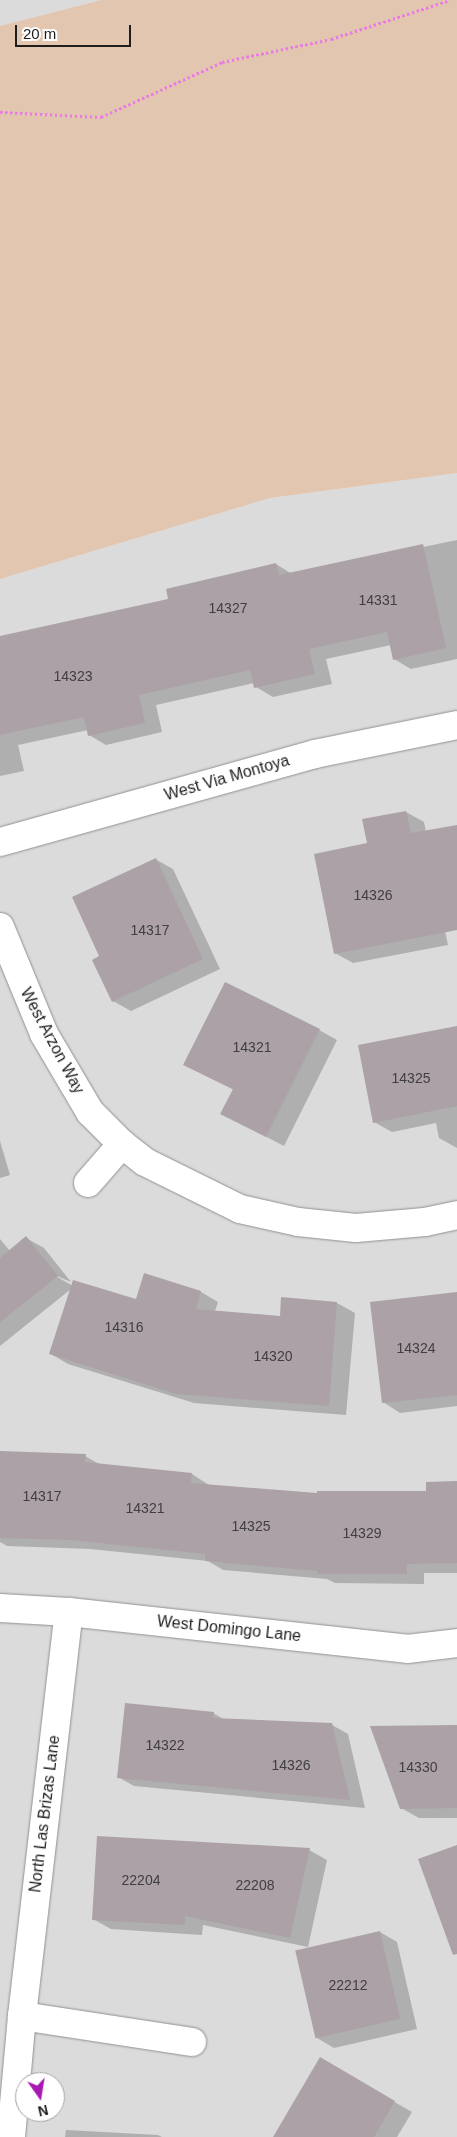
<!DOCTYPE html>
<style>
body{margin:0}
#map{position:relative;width:457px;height:2137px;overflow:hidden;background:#ede5e8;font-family:Arial,sans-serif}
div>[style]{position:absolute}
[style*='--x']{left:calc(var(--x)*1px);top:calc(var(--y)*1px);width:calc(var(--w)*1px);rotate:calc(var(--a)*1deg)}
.residential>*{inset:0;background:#dbdbdb}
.grass>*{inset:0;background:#e2c6b0}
.shadow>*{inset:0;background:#0003}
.building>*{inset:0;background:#aba1a7;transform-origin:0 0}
.path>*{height:3px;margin-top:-1.5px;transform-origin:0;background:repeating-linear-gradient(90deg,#e97ae6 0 2.5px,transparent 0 5px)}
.roads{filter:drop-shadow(0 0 1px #919191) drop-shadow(0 0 1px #919191)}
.minor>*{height:28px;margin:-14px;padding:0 14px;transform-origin:14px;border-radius:14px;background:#fff}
span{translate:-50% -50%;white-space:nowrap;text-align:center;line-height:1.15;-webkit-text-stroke:4.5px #fff;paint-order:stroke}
.number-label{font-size:14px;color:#403e40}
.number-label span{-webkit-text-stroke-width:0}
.street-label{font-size:16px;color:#1d1d1d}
.north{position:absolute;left:15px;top:2072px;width:50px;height:50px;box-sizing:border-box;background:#fff;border:1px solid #a5a5a5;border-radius:50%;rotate:167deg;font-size:14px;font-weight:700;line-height:20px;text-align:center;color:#1d1d1d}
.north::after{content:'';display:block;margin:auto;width:18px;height:22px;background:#a818b3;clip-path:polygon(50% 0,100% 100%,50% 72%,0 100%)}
.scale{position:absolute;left:15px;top:25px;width:116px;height:22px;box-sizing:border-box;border:2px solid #1d1d1d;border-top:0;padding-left:6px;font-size:15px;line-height:18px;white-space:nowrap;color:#1d1d1d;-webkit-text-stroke:4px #fff;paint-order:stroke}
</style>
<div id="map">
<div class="residential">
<i style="clip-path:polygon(0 0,101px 0,0 26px)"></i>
<i style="clip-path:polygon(evenodd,457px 473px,457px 2137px,0 2137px,0 579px,270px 498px,457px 473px,25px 2082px,55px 2082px,55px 2112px,25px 2112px,25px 2082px)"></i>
</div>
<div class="grass">
<i style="clip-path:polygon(101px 0,457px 0,457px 473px,270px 498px,0 579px,0 26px)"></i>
</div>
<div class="shadow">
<i style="clip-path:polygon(457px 540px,457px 659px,411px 669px,394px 659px,391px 645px,326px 659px,332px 684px,273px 697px,256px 687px,254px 683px,156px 705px,162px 732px,106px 745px,89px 735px,88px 730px,18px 745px,24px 771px,0 776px,0 662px,276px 564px,292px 574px)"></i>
<i style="clip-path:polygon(406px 812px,424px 822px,426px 832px,457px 826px,457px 928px,445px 931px,448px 945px,353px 963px,335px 953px,369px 844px)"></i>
<i style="clip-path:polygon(155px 859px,173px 869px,220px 969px,131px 1011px,113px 1001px,101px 957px)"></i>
<i style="clip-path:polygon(457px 1027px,457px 1148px,439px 1138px,436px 1123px,392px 1132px,374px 1122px)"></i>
<i style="clip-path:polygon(319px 1030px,337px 1040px,284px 1146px,222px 1114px,234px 1090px,202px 1074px)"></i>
<i style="clip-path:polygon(0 1141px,10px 1175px,0 1178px)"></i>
<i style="clip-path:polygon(26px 1238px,44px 1248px,71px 1282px,52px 1274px,73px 1286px,136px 1301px,145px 1275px,201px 1292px,218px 1302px,215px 1311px,281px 1317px,282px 1299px,337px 1303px,355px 1313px,346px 1415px,194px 1403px,68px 1364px,51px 1354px,71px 1289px,0 1346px,0 1239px,10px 1251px)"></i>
<i style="clip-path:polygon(457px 1293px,457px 1406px,400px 1413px,383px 1402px)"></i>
<i style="clip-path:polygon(0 1454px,85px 1456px,101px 1465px,192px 1474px,209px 1485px,318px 1495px,427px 1492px,457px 1483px,457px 1573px,424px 1573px,424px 1584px,335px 1583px,327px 1579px,223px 1570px,208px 1561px,90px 1549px,7px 1546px,0 1542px)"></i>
<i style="clip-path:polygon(213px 1713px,225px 1720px,332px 1725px,348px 1734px,365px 1808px,134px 1786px,118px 1777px)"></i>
<i style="clip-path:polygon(457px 1726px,457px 1818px,419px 1818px,401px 1808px)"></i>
<i style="clip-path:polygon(309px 1850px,327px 1860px,308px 1947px,203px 1925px,202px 1935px,111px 1929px,93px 1919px)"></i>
<i style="clip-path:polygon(380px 1932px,397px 1942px,417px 2029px,334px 2048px,317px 2038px)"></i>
<i style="clip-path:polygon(320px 2059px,412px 2112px,397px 2137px,280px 2137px)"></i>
<i style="clip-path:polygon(66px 2130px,158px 2135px,162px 2137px,65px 2137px)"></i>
</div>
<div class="building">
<i style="clip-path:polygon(423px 544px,446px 648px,393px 660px,387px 632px,309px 649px,315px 674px,254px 688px,250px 670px,139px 695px,145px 723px,88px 736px,84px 717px,0 735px,0 636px,168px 599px,166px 589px,276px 563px,279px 575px)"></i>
<i style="clip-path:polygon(406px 811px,411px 833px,457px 825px,457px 930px,334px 954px,314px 854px,367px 843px,362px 819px)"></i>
<i style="clip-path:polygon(156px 858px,203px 959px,112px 1002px,92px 960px,99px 956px,72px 897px)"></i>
<i style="clip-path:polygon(225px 982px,320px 1029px,266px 1137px,220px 1114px,233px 1089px,183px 1065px)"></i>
<i style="clip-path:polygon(457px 1026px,457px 1106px,373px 1123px,358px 1045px)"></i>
<i style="clip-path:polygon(26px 1236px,58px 1276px,0 1322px,0 1258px)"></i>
<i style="clip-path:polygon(144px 1273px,201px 1291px,196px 1309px,280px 1316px,281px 1297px,337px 1302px,329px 1406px,176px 1394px,49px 1354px,73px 1280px,136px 1299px)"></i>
<i style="clip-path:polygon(457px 1292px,457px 1395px,382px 1403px,370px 1302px)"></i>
<i style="clip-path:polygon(0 1451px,86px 1454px,85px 1462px,192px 1473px,191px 1483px,317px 1493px,317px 1491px,426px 1491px,426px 1482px,457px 1481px,457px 1563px,407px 1564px,407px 1574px,317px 1574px,317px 1571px,205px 1561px,205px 1554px,72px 1540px,0 1538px)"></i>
<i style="clip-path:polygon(125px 1703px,214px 1712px,213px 1718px,332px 1723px,350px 1800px,117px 1778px)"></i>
<i style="clip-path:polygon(457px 1725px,457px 1808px,400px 1809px,370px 1726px)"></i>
<i style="clip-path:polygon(97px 1836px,310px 1848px,290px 1938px,185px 1916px,185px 1925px,92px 1920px)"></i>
<i style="clip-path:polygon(457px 1845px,457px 1954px,453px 1955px,418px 1859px)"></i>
<i style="left:380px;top:1931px;width:90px;height:87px;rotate:77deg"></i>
<i style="clip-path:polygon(320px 2057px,395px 2101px,374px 2137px,273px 2137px)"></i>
</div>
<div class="path">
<i style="--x:0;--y:112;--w:101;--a:2.8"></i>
<i style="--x:101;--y:117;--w:133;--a:-24.4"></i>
<i style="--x:222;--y:62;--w:111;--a:-11.9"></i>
<i style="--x:331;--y:39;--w:125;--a:-18.1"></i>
</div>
<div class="roads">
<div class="minor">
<i style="--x:0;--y:842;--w:327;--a:-15.6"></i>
<i style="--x:315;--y:754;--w:145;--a:-11.5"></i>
<i style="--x:0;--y:927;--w:116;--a:67.6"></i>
<i style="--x:44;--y:1034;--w:91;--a:59.5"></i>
<i style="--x:90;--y:1112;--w:45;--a:45"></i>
<i style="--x:122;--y:1144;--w:29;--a:38"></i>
<i style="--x:145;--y:1162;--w:106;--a:26.3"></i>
<i style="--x:240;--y:1209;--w:59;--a:12.6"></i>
<i style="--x:298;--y:1222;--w:58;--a:5.9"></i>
<i style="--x:356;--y:1228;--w:69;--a:-5"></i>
<i style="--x:425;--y:1222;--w:33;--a:-12"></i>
<i style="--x:88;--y:1183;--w:52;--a:-48.9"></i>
<i style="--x:0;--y:1608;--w:69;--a:3.3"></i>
<i style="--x:69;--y:1612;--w:340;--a:6.2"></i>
<i style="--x:407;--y:1649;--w:50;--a:-6.8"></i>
<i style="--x:22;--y:2016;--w:172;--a:8.7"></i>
<i style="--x:11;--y:2137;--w:121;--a:-84.8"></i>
<i style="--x:22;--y:2016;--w:407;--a:-83.4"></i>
</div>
</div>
<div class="number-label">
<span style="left:378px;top:600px">14331</span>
<span style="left:228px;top:608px">14327</span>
<span style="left:73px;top:676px">14323</span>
<span style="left:373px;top:895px">14326</span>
<span style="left:150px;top:930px">14317</span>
<span style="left:252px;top:1047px">14321</span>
<span style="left:411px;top:1078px">14325</span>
<span style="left:124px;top:1327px">14316</span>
<span style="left:416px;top:1348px">14324</span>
<span style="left:273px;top:1356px">14320</span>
<span style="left:42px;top:1496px">14317</span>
<span style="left:145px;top:1508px">14321</span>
<span style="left:251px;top:1526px">14325</span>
<span style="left:362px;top:1533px">14329</span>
<span style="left:165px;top:1745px">14322</span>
<span style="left:291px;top:1765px">14326</span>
<span style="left:418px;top:1767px">14330</span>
<span style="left:141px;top:1880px">22204</span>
<span style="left:255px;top:1885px">22208</span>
<span style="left:348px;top:1985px">22212</span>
</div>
<div class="street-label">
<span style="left:227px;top:778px;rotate:-16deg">West Via Montoya</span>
<span style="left:52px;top:1041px;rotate:62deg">West Arzon Way</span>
<span style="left:229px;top:1629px;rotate:6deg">West Domingo Lane</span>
<span style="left:45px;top:1814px;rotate:-83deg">North Las Brizas Lane</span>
</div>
<div class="north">N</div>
<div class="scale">20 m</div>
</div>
